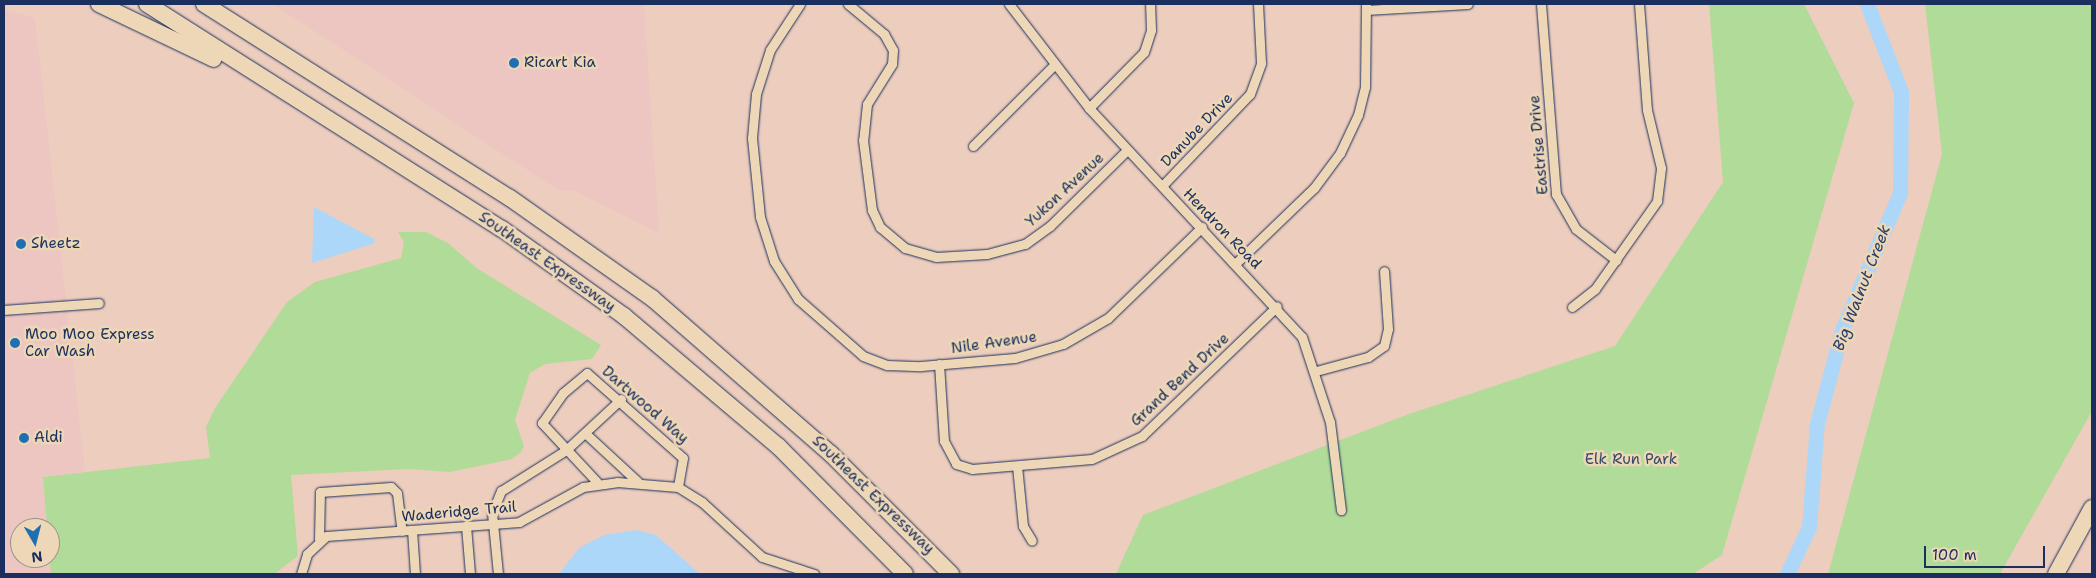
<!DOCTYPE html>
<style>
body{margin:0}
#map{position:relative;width:2096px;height:578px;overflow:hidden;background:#edcdbd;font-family:"Shantell Sans",sans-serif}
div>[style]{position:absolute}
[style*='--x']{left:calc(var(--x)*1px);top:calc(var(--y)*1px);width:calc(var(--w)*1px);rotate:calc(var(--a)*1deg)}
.built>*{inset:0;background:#edc6c2}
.green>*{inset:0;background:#b1db99}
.water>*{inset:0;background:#add7f8}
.river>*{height:15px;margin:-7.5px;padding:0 7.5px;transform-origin:7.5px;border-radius:7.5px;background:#add7f8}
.roads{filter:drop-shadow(0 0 1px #1b2f5e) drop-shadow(0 0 1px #1b2f5e)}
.street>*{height:9px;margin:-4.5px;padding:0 4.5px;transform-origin:4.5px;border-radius:4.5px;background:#edd7b6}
.highway>*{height:16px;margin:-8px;padding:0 8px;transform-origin:8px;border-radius:8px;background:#edd7b6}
.dots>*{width:14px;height:14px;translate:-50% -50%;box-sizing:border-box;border:2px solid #edd7b6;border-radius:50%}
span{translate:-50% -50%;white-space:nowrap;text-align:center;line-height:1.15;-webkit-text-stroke:5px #edd7b6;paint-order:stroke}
.poi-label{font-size:15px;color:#1b2f5e}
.left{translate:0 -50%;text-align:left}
.street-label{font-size:15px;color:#1b2f5e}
.park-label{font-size:15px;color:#324967}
.water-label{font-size:16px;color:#2a406d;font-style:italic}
.frame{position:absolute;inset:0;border:5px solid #1b2f5e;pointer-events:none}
.north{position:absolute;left:10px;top:518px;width:50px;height:50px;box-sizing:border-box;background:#edd7b6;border:1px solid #999493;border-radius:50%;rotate:172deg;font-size:14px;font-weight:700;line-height:20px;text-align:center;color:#1b2f5e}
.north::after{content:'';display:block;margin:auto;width:18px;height:22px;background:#1f6fb2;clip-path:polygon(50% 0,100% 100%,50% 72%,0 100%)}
.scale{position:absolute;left:1924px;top:546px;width:121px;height:22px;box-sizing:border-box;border:2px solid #1b2f5e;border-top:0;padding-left:6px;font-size:15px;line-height:18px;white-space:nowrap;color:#1b2f5e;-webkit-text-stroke:4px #edd7b6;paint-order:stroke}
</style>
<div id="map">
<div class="built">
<i style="clip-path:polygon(273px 4px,644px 4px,659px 233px,575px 191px,558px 190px)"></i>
<i style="clip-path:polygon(4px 9px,35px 18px,85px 472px,43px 477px,48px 528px,20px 528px,20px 558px,50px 555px,51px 574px,4px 574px)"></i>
</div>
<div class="green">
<i style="clip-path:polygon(1709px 4px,1804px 4px,1854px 103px,1722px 555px,1693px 574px,1116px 574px,1143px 515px,1409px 414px,1615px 346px,1723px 182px)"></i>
<i style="clip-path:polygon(1925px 4px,2092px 4px,2092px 411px,2000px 574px,1828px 574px,1942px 154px)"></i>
<i style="clip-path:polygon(398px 232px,426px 232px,448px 243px,478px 269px,601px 345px,592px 359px,545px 364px,530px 373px,515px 420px,524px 446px,521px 452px,512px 459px,450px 472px,409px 469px,291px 475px,298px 556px,274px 574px,51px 574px,43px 477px,210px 458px,206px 427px,215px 408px,287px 302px,315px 282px,401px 258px,404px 242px)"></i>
</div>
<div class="water">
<i style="clip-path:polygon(314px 207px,374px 239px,375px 243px,312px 263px)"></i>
<i style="clip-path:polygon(637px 530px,656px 535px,700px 574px,559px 574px,579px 548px,604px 535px)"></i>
</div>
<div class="river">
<i style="--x:1787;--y:574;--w:52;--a:-64.9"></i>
<i style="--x:1809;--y:527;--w:103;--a:-85.6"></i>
<i style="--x:1817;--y:424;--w:97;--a:-75.1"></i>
<i style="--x:1842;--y:330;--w:149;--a:-67.1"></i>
<i style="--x:1900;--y:193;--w:101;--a:-89.4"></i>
<i style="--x:1901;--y:92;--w:94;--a:-111.1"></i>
</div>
<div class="roads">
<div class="street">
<i style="--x:800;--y:4;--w:55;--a:123.1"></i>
<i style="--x:770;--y:50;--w:46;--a:107.7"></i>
<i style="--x:756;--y:94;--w:44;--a:95.2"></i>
<i style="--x:752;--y:138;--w:79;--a:84.2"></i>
<i style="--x:760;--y:217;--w:46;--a:72.3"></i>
<i style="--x:774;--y:261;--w:45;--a:57.7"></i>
<i style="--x:798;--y:299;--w:86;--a:41.2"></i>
<i style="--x:863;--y:356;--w:26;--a:21"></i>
<i style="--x:887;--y:365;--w:34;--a:2"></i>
<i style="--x:921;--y:366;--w:94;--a:-4.9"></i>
<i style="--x:1015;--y:358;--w:50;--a:-16.3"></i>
<i style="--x:1063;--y:344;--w:52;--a:-30"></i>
<i style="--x:1108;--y:318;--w:131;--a:-44.1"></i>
<i style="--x:848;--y:4;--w:47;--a:39.8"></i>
<i style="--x:884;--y:34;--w:18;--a:61"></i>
<i style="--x:893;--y:50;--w:14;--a:94"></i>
<i style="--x:892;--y:64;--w:47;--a:122"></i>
<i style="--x:867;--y:104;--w:36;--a:96"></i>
<i style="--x:863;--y:140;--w:71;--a:82.7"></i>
<i style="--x:872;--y:210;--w:19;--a:65"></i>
<i style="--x:880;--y:227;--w:33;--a:40"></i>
<i style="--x:905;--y:248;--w:32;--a:16"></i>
<i style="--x:936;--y:257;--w:51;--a:-3.4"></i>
<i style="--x:987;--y:254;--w:39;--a:-15"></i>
<i style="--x:1025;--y:244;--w:31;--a:-36"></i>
<i style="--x:1050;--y:226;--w:108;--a:-44.6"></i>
<i style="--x:1009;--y:4;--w:131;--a:52.4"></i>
<i style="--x:1089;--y:108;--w:313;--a:47.1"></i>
<i style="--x:1302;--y:337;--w:89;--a:71.8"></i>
<i style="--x:1330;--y:422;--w:89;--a:82.9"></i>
<i style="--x:1541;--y:4;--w:191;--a:85.5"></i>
<i style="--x:1556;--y:194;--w:40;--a:60.3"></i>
<i style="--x:1576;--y:229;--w:51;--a:37.8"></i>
<i style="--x:1366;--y:10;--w:102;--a:-3.4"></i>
<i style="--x:1089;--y:108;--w:78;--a:-45.5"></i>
<i style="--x:1144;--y:52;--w:23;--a:-72"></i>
<i style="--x:1151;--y:30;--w:26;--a:-92"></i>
<i style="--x:973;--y:146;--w:113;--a:-45"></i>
<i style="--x:1162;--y:186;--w:127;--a:-46.3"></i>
<i style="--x:1250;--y:94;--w:33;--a:-70"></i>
<i style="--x:1261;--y:63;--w:59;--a:-92.9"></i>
<i style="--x:1236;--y:263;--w:108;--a:-43.9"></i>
<i style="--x:1314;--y:188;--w:44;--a:-53.4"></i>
<i style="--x:1340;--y:153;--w:42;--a:-64.7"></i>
<i style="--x:1358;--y:115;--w:29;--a:-76"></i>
<i style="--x:1365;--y:87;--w:83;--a:-89.3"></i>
<i style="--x:1572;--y:307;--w:29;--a:-38"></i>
<i style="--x:1595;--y:289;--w:108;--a:-54.8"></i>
<i style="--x:1657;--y:201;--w:33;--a:-83"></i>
<i style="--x:1661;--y:168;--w:60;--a:-103.6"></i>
<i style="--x:1647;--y:110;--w:106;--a:-94.3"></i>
<i style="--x:4;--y:310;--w:95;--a:-4.2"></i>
<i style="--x:939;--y:364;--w:77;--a:86.3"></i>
<i style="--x:944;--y:441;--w:26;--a:62"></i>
<i style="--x:956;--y:464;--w:17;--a:17"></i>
<i style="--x:972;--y:469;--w:120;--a:-4.8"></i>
<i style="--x:1092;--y:459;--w:55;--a:-24.7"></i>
<i style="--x:1142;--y:436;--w:187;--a:-43.9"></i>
<i style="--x:1316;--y:371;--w:54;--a:-15.1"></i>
<i style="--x:1368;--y:357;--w:19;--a:-35"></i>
<i style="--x:1384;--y:346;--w:17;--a:-77"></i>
<i style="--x:1388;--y:329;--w:58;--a:-93.9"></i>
<i style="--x:585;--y:433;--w:72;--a:42.8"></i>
<i style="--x:1017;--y:466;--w:60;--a:84.3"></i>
<i style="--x:1023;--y:526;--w:17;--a:59"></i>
<i style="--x:597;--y:482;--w:81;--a:-133"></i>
<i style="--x:542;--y:423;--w:37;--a:-55"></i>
<i style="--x:563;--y:393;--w:31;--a:-40"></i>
<i style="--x:587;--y:373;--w:128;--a:41.5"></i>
<i style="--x:683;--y:458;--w:29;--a:100"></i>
<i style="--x:466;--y:526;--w:48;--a:85.2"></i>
<i style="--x:412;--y:530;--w:44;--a:86.1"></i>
<i style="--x:319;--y:539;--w:47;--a:-88.8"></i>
<i style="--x:320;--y:492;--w:71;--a:-4"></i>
<i style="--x:391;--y:487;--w:8;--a:45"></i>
<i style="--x:397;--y:493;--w:38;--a:83"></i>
<i style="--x:301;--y:574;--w:21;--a:-73"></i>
<i style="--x:307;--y:554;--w:26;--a:-43"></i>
<i style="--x:326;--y:536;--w:194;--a:-4.1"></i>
<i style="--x:519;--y:522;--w:73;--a:-28.7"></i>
<i style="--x:583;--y:487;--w:34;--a:-8"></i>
<i style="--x:617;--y:482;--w:61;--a:4.7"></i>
<i style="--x:678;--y:487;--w:28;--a:32"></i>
<i style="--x:702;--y:502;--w:81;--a:42.5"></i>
<i style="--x:762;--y:557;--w:55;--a:18.1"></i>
<i style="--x:498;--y:574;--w:61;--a:-95.6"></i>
<i style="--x:492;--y:513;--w:24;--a:-68"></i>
<i style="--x:501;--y:491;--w:77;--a:-32.2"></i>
<i style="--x:566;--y:450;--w:75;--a:-42.8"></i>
</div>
<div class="highway">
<i style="--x:99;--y:4;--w:127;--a:25.6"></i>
<i style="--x:147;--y:4;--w:420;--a:32.4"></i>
<i style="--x:502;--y:229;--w:150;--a:35.5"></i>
<i style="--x:624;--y:316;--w:202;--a:40.2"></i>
<i style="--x:778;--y:446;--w:180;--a:45.2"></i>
<i style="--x:204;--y:4;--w:362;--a:32.4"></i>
<i style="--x:510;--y:198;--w:174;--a:35.2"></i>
<i style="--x:652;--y:298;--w:237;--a:41.1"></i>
<i style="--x:831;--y:454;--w:170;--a:45"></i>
<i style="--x:2056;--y:574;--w:75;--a:-61.4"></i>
</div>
</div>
<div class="dots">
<i style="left:514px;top:63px;background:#1f6fb2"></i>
<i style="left:21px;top:244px;background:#1f6fb2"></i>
<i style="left:15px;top:343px;background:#1f6fb2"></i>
<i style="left:24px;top:438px;background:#1f6fb2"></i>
</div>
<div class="poi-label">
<span class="left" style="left:524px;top:63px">Ricart Kia</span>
<span class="left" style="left:31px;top:244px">Sheetz</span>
<span class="left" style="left:25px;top:343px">Moo Moo Express<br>Car Wash</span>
<span class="left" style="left:34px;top:438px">Aldi</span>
</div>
<div class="street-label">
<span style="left:1197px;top:130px;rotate:-46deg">Danube Drive</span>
<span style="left:1539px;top:145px;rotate:-95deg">Eastrise Drive</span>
<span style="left:1065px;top:190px;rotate:-43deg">Yukon Avenue</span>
<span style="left:1222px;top:229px;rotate:46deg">Hendron Road</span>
<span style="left:547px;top:262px;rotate:35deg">Southeast Expressway</span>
<span style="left:994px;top:343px;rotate:-8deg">Nile Avenue</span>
<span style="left:1180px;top:380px;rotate:-43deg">Grand Bend Drive</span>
<span style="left:645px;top:405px;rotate:41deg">Dartwood Way</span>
<span style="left:873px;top:495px;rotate:44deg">Southeast Expressway</span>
<span style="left:459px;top:512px;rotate:-5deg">Waderidge Trail</span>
</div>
<div class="park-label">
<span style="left:1631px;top:460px">Elk Run Park</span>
</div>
<div class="water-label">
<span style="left:1862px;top:288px;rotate:-69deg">Big Walnut Creek</span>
</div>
<div class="frame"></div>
<div class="north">N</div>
<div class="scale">100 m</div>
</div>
